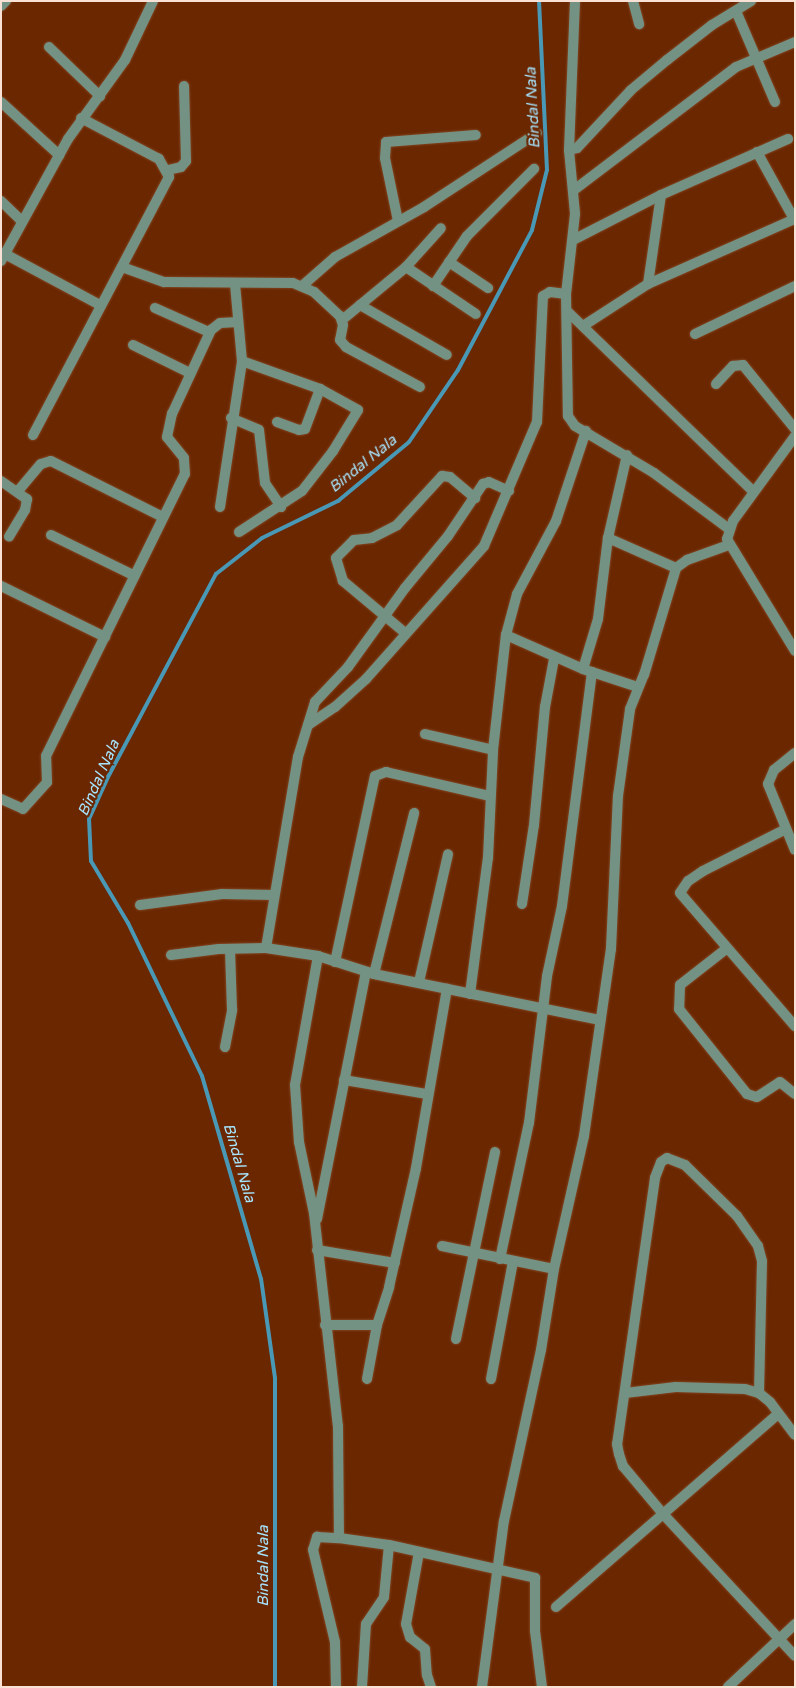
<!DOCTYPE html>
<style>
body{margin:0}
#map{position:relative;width:796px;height:1688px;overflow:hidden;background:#6a2700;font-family:"Varela Round",sans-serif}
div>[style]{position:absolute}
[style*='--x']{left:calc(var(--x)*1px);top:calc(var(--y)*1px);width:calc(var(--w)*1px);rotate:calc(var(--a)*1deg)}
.stream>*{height:4px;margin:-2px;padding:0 2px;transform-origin:2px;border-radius:2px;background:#4998b5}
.roads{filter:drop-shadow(0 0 1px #814522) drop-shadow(0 0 1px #814522)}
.minor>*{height:10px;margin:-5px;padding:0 5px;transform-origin:5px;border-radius:5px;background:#749284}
span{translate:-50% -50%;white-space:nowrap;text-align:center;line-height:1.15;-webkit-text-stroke:4.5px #6a2700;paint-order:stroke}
.water-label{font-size:15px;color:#a6e3fd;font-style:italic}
.frame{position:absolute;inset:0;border:2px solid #fae1d5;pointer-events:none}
</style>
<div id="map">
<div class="stream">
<i style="--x:275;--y:1687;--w:309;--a:-90"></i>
<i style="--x:275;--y:1378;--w:100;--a:-98"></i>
<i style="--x:261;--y:1279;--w:211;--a:-106.2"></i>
<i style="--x:202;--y:1076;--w:170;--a:-115.8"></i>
<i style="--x:128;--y:923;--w:72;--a:-120.8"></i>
<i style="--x:91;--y:861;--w:42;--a:-92.7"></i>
<i style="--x:89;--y:819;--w:46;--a:-65.7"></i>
<i style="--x:108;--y:777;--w:230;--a:-62"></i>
<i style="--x:216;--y:574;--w:58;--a:-38"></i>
<i style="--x:262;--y:538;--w:85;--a:-26"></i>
<i style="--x:338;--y:501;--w:92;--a:-39.7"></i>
<i style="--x:409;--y:442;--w:87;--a:-55.8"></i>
<i style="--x:458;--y:370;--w:158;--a:-62.1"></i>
<i style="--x:532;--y:230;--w:62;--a:-76"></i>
<i style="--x:547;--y:170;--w:169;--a:-92.7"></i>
</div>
<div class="roads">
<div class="minor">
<i style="--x:575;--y:1;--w:149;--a:92.3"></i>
<i style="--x:569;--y:150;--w:64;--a:84.6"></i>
<i style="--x:575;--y:214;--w:81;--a:96.4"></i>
<i style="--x:566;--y:294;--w:122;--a:89.1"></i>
<i style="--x:568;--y:416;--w:12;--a:55"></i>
<i style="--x:575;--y:426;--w:92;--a:30.7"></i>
<i style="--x:654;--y:473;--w:94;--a:36.7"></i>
<i style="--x:633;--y:1;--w:24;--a:75"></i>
<i style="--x:1;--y:6;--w:7;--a:-45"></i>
<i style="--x:736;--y:11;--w:99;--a:66.8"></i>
<i style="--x:49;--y:47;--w:71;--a:43.9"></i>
<i style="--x:1;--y:102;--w:79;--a:42.4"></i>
<i style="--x:569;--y:150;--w:8;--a:-14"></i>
<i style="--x:577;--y:148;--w:79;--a:-47"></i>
<i style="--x:631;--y:90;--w:47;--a:-39.8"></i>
<i style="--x:667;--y:60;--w:57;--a:-37.9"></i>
<i style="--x:712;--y:25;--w:46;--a:-31.6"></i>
<i style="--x:757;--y:152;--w:77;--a:61.1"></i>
<i style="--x:168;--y:170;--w:13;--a:-13"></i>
<i style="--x:181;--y:167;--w:8;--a:-50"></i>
<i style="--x:186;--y:161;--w:75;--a:-91.5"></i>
<i style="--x:574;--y:190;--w:203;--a:-37.2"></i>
<i style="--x:736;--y:67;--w:64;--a:-23"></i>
<i style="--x:1;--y:201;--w:29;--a:44"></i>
<i style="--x:398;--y:221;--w:64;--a:-101.7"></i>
<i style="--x:385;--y:158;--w:16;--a:-86"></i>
<i style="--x:386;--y:142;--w:90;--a:-4.4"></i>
<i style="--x:573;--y:240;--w:99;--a:-27.1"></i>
<i style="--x:5;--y:254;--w:108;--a:28.2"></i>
<i style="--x:1;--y:261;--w:139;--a:-61.2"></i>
<i style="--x:68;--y:139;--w:97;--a:-54.2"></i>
<i style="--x:125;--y:60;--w:65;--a:-64.6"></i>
<i style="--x:449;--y:262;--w:47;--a:33.7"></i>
<i style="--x:122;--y:267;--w:45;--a:19.7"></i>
<i style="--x:164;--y:282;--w:129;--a:0.4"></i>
<i style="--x:293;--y:283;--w:23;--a:23"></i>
<i style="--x:314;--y:292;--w:35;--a:43"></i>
<i style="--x:340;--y:316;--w:9;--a:72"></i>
<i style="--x:343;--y:325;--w:15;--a:101"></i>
<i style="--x:340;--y:340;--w:9;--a:49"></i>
<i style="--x:346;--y:347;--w:84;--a:28.4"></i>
<i style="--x:406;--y:267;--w:84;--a:33.9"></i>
<i style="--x:648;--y:284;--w:90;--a:-81.7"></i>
<i style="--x:661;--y:195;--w:139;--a:-23.8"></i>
<i style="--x:302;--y:286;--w:44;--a:-41.3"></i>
<i style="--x:335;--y:257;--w:102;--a:-29.3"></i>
<i style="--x:424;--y:207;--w:135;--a:-33.2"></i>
<i style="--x:433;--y:286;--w:60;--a:-55.8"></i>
<i style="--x:467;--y:236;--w:95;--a:-45"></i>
<i style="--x:360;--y:305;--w:100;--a:29.9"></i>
<i style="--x:155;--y:308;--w:59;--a:24"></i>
<i style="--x:567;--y:311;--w:260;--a:44.1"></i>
<i style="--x:342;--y:320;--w:83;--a:-39.6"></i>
<i style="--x:406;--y:267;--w:52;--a:-48.1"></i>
<i style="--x:583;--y:326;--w:77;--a:-32.9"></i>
<i style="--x:648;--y:284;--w:161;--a:-23.9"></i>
<i style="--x:695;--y:334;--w:111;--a:-25.6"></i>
<i style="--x:133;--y:345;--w:64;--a:26.2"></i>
<i style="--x:716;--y:384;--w:25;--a:-47"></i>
<i style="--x:733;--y:366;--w:10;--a:-6"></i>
<i style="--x:743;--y:365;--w:82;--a:50.9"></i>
<i style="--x:231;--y:418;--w:30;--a:23"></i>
<i style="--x:259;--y:430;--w:53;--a:83.5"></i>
<i style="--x:265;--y:483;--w:29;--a:56"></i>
<i style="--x:277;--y:422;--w:23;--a:20"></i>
<i style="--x:299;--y:430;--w:6;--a:-9"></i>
<i style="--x:305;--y:429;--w:43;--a:-69.4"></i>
<i style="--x:33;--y:435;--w:292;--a:-62.2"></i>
<i style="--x:169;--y:177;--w:21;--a:-119"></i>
<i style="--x:159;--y:159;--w:88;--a:-152.3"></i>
<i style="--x:795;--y:436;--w:105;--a:126.1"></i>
<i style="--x:733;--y:521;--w:19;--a:108"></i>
<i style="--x:727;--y:539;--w:131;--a:58.7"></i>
<i style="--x:1;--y:481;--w:32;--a:35"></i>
<i style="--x:27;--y:499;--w:11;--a:100"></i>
<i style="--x:25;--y:510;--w:31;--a:121"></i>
<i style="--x:18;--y:491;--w:35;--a:-50"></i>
<i style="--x:41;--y:464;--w:10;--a:-17"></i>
<i style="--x:51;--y:461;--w:125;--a:26.6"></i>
<i style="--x:220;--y:507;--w:148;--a:-81.4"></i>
<i style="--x:242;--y:361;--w:77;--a:-95.2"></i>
<i style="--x:239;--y:532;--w:75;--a:-33.1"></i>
<i style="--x:302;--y:491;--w:51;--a:-52.2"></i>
<i style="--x:333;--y:451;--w:48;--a:-58.6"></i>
<i style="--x:358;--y:410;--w:43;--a:-151.1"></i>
<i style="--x:320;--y:389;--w:83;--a:-160.3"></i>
<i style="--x:51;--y:535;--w:93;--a:26"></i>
<i style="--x:608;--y:538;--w:85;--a:-77.1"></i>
<i style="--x:1;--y:586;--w:116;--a:26.1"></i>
<i style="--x:404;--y:632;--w:80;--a:-140.1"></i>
<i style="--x:343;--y:581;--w:24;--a:-107"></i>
<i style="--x:336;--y:558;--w:25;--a:-45"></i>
<i style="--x:354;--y:540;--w:18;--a:-6"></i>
<i style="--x:372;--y:538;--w:28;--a:-27"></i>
<i style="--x:397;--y:525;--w:67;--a:-47.4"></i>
<i style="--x:442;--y:476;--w:8;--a:7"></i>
<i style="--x:450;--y:477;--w:33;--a:40"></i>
<i style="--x:506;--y:635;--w:84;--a:23.8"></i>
<i style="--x:592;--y:672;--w:48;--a:18.1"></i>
<i style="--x:308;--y:725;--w:32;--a:-34"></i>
<i style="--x:335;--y:707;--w:42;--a:-42.1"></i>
<i style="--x:366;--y:679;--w:178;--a:-48.4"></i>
<i style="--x:484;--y:546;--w:135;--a:-66.9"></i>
<i style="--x:537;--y:422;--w:126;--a:-87.3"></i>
<i style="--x:543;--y:296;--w:8;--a:-30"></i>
<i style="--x:550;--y:292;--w:16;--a:7"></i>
<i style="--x:425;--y:734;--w:70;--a:13.2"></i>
<i style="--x:795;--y:753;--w:27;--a:141"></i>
<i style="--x:774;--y:770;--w:15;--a:113"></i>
<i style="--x:768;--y:784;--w:71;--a:67.8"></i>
<i style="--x:1;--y:799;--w:24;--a:24"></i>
<i style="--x:23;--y:809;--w:36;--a:-48"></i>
<i style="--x:47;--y:782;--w:26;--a:-92"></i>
<i style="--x:46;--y:756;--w:314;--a:-63.8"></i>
<i style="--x:185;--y:474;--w:16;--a:-94"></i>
<i style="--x:184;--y:458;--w:27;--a:-129"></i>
<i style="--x:167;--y:437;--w:24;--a:-78"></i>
<i style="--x:172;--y:414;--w:93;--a:-65.1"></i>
<i style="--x:211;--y:330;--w:11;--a:-38"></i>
<i style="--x:220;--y:323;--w:18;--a:-3"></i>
<i style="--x:786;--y:829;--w:93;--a:153.2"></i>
<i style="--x:703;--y:871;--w:18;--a:146"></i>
<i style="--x:688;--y:881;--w:14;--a:124"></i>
<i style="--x:680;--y:893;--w:176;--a:49.2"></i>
<i style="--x:522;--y:904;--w:80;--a:-81.4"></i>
<i style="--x:534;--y:825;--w:119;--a:-84.7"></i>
<i style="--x:545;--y:707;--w:49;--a:-79.4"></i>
<i style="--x:140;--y:905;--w:83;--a:-7.6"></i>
<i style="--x:222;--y:894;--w:52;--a:1.1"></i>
<i style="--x:266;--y:948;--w:194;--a:-80.5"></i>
<i style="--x:298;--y:757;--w:58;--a:-72.8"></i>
<i style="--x:315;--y:702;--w:48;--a:-46.7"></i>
<i style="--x:348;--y:667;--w:97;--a:-54.2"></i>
<i style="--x:405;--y:588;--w:67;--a:-50.4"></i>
<i style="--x:448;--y:536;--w:63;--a:-56.1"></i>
<i style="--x:483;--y:484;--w:6;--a:-18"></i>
<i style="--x:489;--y:482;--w:22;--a:24"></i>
<i style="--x:726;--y:949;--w:58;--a:142"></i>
<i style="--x:680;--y:985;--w:24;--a:92"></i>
<i style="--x:679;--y:1009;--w:109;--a:51.3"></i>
<i style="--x:747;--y:1094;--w:10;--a:17"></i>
<i style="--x:757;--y:1097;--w:27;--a:-33"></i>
<i style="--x:780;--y:1082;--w:19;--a:39"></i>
<i style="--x:171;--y:955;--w:48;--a:-7.1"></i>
<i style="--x:219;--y:949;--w:47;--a:-1.2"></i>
<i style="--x:266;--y:948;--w:53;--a:8.7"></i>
<i style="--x:318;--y:956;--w:59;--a:17.8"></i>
<i style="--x:374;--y:974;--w:231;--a:11.5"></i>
<i style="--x:318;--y:956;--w:131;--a:100.1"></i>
<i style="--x:295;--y:1085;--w:57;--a:86"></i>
<i style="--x:299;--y:1142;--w:73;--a:78.1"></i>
<i style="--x:314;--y:1213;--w:214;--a:83.6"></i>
<i style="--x:338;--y:1426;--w:112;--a:89.5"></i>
<i style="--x:339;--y:1538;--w:50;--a:8"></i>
<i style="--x:389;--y:1545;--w:150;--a:12.7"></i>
<i style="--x:535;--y:1578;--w:53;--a:90"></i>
<i style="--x:535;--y:1631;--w:56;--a:82.9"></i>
<i style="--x:335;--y:962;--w:190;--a:-77.9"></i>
<i style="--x:375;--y:776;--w:12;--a:-20"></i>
<i style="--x:386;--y:772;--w:107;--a:13"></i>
<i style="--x:374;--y:974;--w:166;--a:-76"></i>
<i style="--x:419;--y:982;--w:131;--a:-77.2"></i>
<i style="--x:470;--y:994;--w:137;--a:-82.5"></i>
<i style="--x:488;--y:858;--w:108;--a:-87.3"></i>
<i style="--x:493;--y:750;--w:116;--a:-83.6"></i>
<i style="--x:506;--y:635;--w:42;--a:-75"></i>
<i style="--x:517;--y:594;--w:83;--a:-61.9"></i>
<i style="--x:556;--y:521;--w:95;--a:-71.6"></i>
<i style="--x:225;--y:1047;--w:38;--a:-79"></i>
<i style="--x:232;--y:1010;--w:61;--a:-91.9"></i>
<i style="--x:344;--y:1080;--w:84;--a:9.6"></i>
<i style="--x:317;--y:1219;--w:252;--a:-78.8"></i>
<i style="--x:442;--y:1246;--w:114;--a:11.6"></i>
<i style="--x:317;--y:1250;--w:79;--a:9.5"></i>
<i style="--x:500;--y:1259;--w:139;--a:-78"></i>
<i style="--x:529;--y:1123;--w:148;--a:-83"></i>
<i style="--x:547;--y:976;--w:72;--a:-77.9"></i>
<i style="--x:562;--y:906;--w:236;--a:-82.7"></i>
<i style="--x:592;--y:672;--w:9;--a:-162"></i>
<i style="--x:583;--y:669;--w:52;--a:-73.3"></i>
<i style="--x:598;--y:619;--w:82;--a:-83"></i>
<i style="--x:608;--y:538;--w:74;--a:23.8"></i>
<i style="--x:325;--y:1325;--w:52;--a:0"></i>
<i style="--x:456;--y:1339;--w:191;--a:-78.2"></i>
<i style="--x:367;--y:1379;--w:55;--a:-79.5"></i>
<i style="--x:377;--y:1325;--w:40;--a:-72"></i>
<i style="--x:389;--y:1287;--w:122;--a:-77.2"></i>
<i style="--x:416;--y:1168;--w:182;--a:-80.2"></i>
<i style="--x:491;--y:1379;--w:119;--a:-79.4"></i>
<i style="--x:625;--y:1393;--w:51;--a:-6.7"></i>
<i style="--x:676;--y:1387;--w:69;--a:1.7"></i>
<i style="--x:745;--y:1389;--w:15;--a:16"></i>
<i style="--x:759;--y:1393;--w:14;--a:39"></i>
<i style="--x:770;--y:1402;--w:41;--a:52.9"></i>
<i style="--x:759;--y:1393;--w:132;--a:-88.7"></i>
<i style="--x:762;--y:1261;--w:16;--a:-105"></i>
<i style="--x:758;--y:1246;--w:37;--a:-125"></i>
<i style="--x:737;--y:1216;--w:73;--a:-135.6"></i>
<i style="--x:685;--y:1165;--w:19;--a:-159"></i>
<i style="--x:667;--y:1158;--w:7;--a:146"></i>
<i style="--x:661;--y:1162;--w:17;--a:111"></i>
<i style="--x:655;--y:1178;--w:269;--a:98.1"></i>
<i style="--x:617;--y:1444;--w:10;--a:79"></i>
<i style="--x:619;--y:1454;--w:13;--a:72"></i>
<i style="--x:623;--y:1466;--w:64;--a:50.1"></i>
<i style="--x:664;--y:1515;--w:192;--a:47.1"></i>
<i style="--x:419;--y:1552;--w:73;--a:100.2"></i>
<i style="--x:406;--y:1624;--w:14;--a:73"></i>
<i style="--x:410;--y:1637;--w:19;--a:39"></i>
<i style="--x:425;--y:1649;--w:26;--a:86"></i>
<i style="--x:427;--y:1675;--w:13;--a:72"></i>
<i style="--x:556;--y:1607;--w:294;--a:-41"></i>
<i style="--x:336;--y:1687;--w:45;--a:-91.3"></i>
<i style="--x:335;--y:1642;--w:95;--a:-103.4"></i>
<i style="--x:313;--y:1550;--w:14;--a:-73"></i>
<i style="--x:317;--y:1537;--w:22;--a:3"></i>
<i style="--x:362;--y:1687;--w:63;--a:-86.4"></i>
<i style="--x:366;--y:1624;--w:32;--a:-56"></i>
<i style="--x:384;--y:1597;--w:52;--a:-84.5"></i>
<i style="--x:482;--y:1687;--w:167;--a:-82.5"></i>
<i style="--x:504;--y:1521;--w:175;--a:-77.8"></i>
<i style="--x:541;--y:1350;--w:82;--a:-80.9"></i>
<i style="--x:554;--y:1269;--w:136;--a:-77.3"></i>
<i style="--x:584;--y:1136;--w:189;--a:-81.8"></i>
<i style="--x:611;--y:949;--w:153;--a:-87.4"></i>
<i style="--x:618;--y:796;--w:88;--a:-82.1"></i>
<i style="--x:630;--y:709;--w:37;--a:-68"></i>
<i style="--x:644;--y:675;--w:112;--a:-73.3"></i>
<i style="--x:676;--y:568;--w:14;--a:-36"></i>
<i style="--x:687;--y:560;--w:45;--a:-19.7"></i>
<i style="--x:728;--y:1687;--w:92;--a:-43.2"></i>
</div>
</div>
<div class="water-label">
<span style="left:533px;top:108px;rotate:-93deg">Bindal Nala</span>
<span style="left:363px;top:464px;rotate:-39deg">Bindal Nala</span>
<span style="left:99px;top:778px;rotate:-66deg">Bindal Nala</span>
<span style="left:239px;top:1163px;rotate:74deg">Bindal Nala</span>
<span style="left:264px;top:1566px;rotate:-90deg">Bindal Nala</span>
</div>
<div class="frame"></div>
</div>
